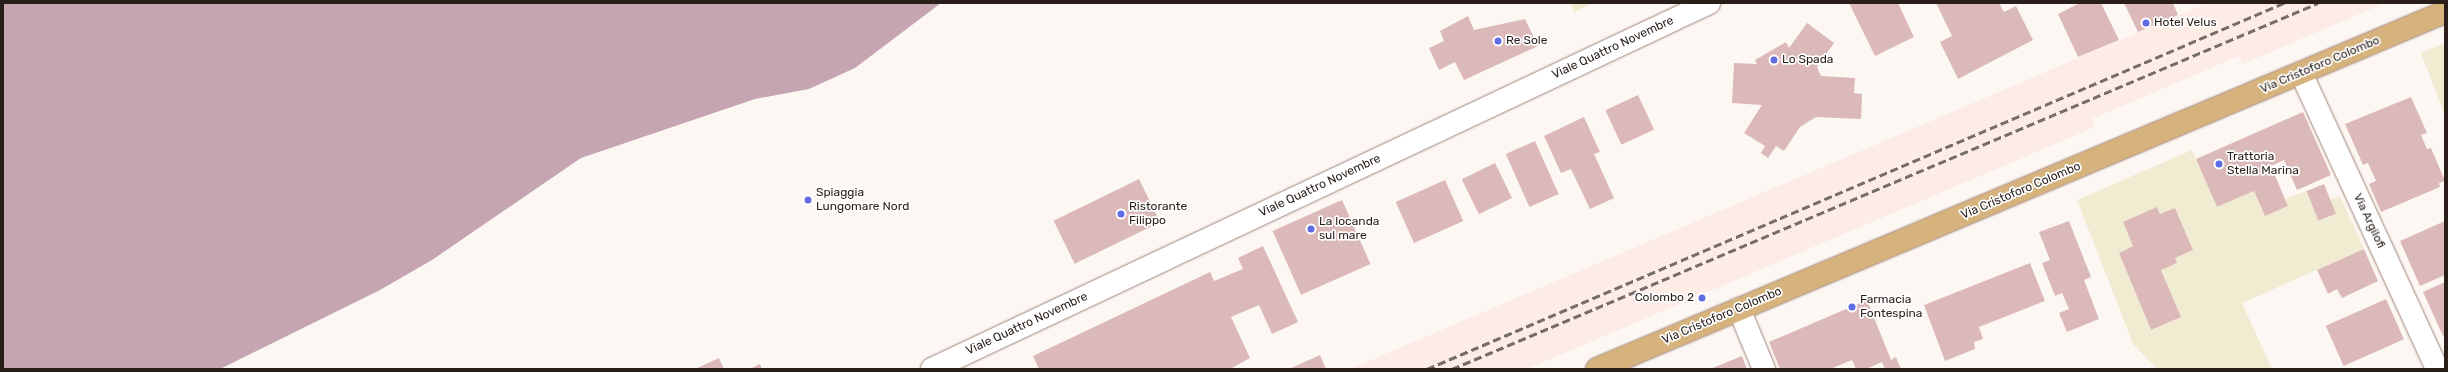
<!DOCTYPE html>
<style>
body{margin:0}
#map{position:relative;width:2448px;height:372px;overflow:hidden;background:#fdf7f4;font-family:Rubik,sans-serif}
div>[style]{position:absolute}
[style*='--x']{left:calc(var(--x)*1px);top:calc(var(--y)*1px);width:calc(var(--w)*1px);rotate:calc(var(--a)*1deg)}
.built>*{inset:0;background:#fcece5}
.green>*{inset:0;background:#f0ebd1}
.water>*{inset:0;background:#c5a5b1}
.building>*{inset:0;background:#dcb9b9;transform-origin:0 0}
.roads{filter:drop-shadow(0 0 1px #a18478) drop-shadow(0 0 1px #a18478)}
.minor>*{height:22px;margin:-11px;padding:0 11px;transform-origin:11px;border-radius:11px;background:#fff}
.major>*{height:22px;margin:-11px;padding:0 11px;transform-origin:11px;border-radius:11px;background:#d6b27c}
.rail>*{height:3px;margin-top:-1.5px;transform-origin:0;background:repeating-linear-gradient(90deg,#766d68 0 8px,transparent 0 12px)}
.dots>*{width:11px;height:11px;translate:-50% -50%;box-sizing:border-box;border:2px solid #fff;border-radius:50%}
span{translate:-50% -50%;white-space:nowrap;text-align:center;line-height:1.15;-webkit-text-stroke:3.5px #fff;paint-order:stroke}
.poi-label{font-size:12px;color:#291e19}
.left{translate:0 -50%;text-align:left}
.right{translate:-100% -50%;text-align:right}
.street-label{font-size:12px;color:#291e19}
.frame{position:absolute;inset:0;border:4px solid #291e19;pointer-events:none}
</style>
<div id="map">
<div class="built">
<i style="clip-path:polygon(2207px 3px,2385px 3px,2243px 64px,2239px 56px,2092px 119px,2095px 127px,1527px 369px,1350px 369px)"></i>
</div>
<div class="green">
<i style="clip-path:polygon(1570px 3px,1593px 3px,1574px 12px)"></i>
<i style="clip-path:polygon(2445px 43px,2445px 116px,2421px 53px)"></i>
<i style="clip-path:polygon(evenodd,2192px 150px,2217px 207px,2254px 191px,2265px 216px,2288px 206px,2285px 199px,2306px 191px,2319px 221px,2336px 214px,2330px 200px,2340px 196px,2364px 249px,2242px 303px,2272px 369px,2157px 369px,2133px 344px,2077px 200px,2192px 150px,2157px 208px,2160px 214px,2175px 208px,2193px 250px,2175px 258px,2161px 270px,2181px 317px,2151px 330px,2119px 253px,2133px 246px,2123px 222px,2157px 208px)"></i>
</div>
<div class="water">
<i style="clip-path:polygon(3px 3px,941px 3px,855px 68px,809px 89px,755px 99px,581px 158px,432px 260px,380px 290px,220px 369px,3px 369px)"></i>
</div>
<div class="building">
<i style="clip-path:polygon(1849px 3px,1898px 3px,1914px 37px,1875px 56px)"></i>
<i style="clip-path:polygon(1936px 3px,1999px 3px,2004px 12px,2016px 6px,2033px 40px,1958px 79px,1940px 42px,1952px 36px)"></i>
<i style="clip-path:polygon(2080px 3px,2101px 3px,2119px 40px,2078px 57px,2058px 14px)"></i>
<i style="clip-path:polygon(2124px 3px,2173px 3px,2178px 15px,2138px 32px)"></i>
<i style="clip-path:polygon(1468px 16px,1474px 30px,1525px 19px,1538px 46px,1464px 80px,1455px 62px,1439px 70px,1429px 48px,1444px 41px,1440px 31px)"></i>
<i style="clip-path:polygon(1807px 23px,1834px 43px,1817px 67px,1821px 76px,1855px 78px,1854px 93px,1862px 94px,1861px 119px,1816px 117px,1800px 127px,1784px 151px,1776px 146px,1768px 158px,1761px 153px,1765px 146px,1744px 133px,1762px 105px,1732px 103px,1734px 63px,1757px 64px,1755px 60px,1786px 42px,1789px 48px)"></i>
<i style="left:1638px;top:95px;width:38px;height:36px;rotate:65deg"></i>
<i style="clip-path:polygon(2411px 97px,2427px 133px,2421px 135px,2427px 149px,2431px 148px,2445px 181px,2439px 183px,2440px 187px,2381px 212px,2369px 184px,2376px 181px,2368px 163px,2363px 165px,2345px 124px)"></i>
<i style="clip-path:polygon(2303px 112px,2331px 175px,2297px 190px,2284px 160px,2271px 166px,2288px 206px,2265px 216px,2254px 191px,2217px 207px,2196px 159px)"></i>
<i style="clip-path:polygon(1584px 117px,1600px 152px,1594px 154px,1614px 198px,1590px 209px,1571px 169px,1561px 173px,1544px 136px)"></i>
<i style="left:1535px;top:141px;width:58px;height:32px;rotate:66deg"></i>
<i style="left:1495px;top:163px;width:39px;height:37px;rotate:64deg"></i>
<i style="left:1139px;top:179px;width:48px;height:95px;rotate:64deg"></i>
<i style="left:1445px;top:180px;width:45px;height:54px;rotate:66deg"></i>
<i style="left:2324px;top:184px;width:32px;height:19px;rotate:68deg"></i>
<i style="left:1342px;top:200px;width:70px;height:76px;rotate:66deg"></i>
<i style="clip-path:polygon(2157px 207px,2160px 214px,2175px 208px,2193px 250px,2175px 258px,2177px 263px,2161px 270px,2181px 317px,2151px 330px,2119px 253px,2133px 246px,2123px 222px)"></i>
<i style="clip-path:polygon(2069px 221px,2091px 277px,2084px 280px,2099px 319px,2067px 332px,2059px 313px,2069px 309px,2062px 293px,2055px 296px,2042px 263px,2050px 260px,2039px 232px)"></i>
<i style="clip-path:polygon(2445px 221px,2445px 275px,2420px 286px,2400px 241px)"></i>
<i style="clip-path:polygon(1263px 246px,1298px 322px,1272px 334px,1259px 305px,1231px 317px,1250px 358px,1230px 369px,1039px 369px,1033px 356px,1210px 272px,1214px 281px,1243px 269px,1238px 258px)"></i>
<i style="clip-path:polygon(2364px 249px,2378px 281px,2342px 298px,2337px 289px,2328px 294px,2317px 270px)"></i>
<i style="clip-path:polygon(2030px 263px,2045px 301px,1979px 327px,1983px 339px,1974px 342px,1975px 349px,1945px 361px,1924px 305px)"></i>
<i style="clip-path:polygon(2445px 282px,2445px 335px,2443px 336px,2423px 292px)"></i>
<i style="left:2386px;top:299px;width:44px;height:66px;rotate:66deg"></i>
<i style="clip-path:polygon(1867px 300px,1891px 360px,1896px 357px,1901px 369px,1885px 369px,1882px 362px,1866px 369px,1856px 369px,1852px 360px,1830px 369px,1780px 369px,1769px 342px)"></i>
<i style="clip-path:polygon(1320px 355px,1326px 369px,1289px 369px)"></i>
<i style="clip-path:polygon(1742px 356px,1747px 369px,1710px 369px)"></i>
<i style="clip-path:polygon(719px 358px,724px 369px,695px 369px)"></i>
<i style="clip-path:polygon(760px 364px,762px 369px,750px 369px)"></i>
</div>
<div class="roads">
<div class="minor">
<i style="--x:2301;--y:73;--w:326;--a:65.3"></i>
<i style="--x:1739;--y:309;--w:65;--a:67.4"></i>
<i style="--x:932;--y:369;--w:859;--a:-25.22"></i>
</div>
<div class="major">
<i style="--x:1597;--y:369;--w:920;--a:-22.83"></i>
</div>
</div>
<div class="rail">
<i style="--x:1427;--y:369;--w:932;--a:-23.13"></i>
<i style="--x:1452;--y:369;--w:940;--a:-22.91"></i>
</div>
<div class="dots">
<i style="left:2146px;top:23px;background:#606ce4"></i>
<i style="left:1498px;top:41px;background:#606ce4"></i>
<i style="left:1774px;top:60px;background:#606ce4"></i>
<i style="left:2219px;top:164px;background:#606ce4"></i>
<i style="left:808px;top:200px;background:#606ce4"></i>
<i style="left:1121px;top:214px;background:#606ce4"></i>
<i style="left:1311px;top:229px;background:#606ce4"></i>
<i style="left:1702px;top:298px;background:#606ce4"></i>
<i style="left:1852px;top:307px;background:#606ce4"></i>
</div>
<div class="poi-label">
<span class="left" style="left:2154px;top:23px">Hotel Velus</span>
<span class="left" style="left:1506px;top:41px">Re Sole</span>
<span class="left" style="left:1782px;top:60px">Lo Spada</span>
<span class="left" style="left:2227px;top:164px">Trattoria<br>Stella Marina</span>
<span class="left" style="left:816px;top:200px">Spiaggia<br>Lungomare Nord</span>
<span class="left" style="left:1129px;top:214px">Ristorante<br>Filippo</span>
<span class="left" style="left:1319px;top:229px">La locanda<br>sul mare</span>
<span class="right" style="left:1694px;top:298px">Colombo 2</span>
<span class="left" style="left:1860px;top:307px">Farmacia<br>Fontespina</span>
</div>
<div class="street-label">
<span style="left:1613px;top:48px;rotate:-25deg">Viale Quattro Novembre</span>
<span style="left:2320px;top:65px;rotate:-23deg">Via Cristoforo Colombo</span>
<span style="left:1320px;top:186px;rotate:-25deg">Viale Quattro Novembre</span>
<span style="left:2021px;top:191px;rotate:-23deg">Via Cristoforo Colombo</span>
<span style="left:2369px;top:221px;rotate:65deg">Via Argilofi</span>
<span style="left:1722px;top:316px;rotate:-23deg">Via Cristoforo Colombo</span>
<span style="left:1027px;top:324px;rotate:-25deg">Viale Quattro Novembre</span>
</div>
<div class="frame"></div>
</div>
